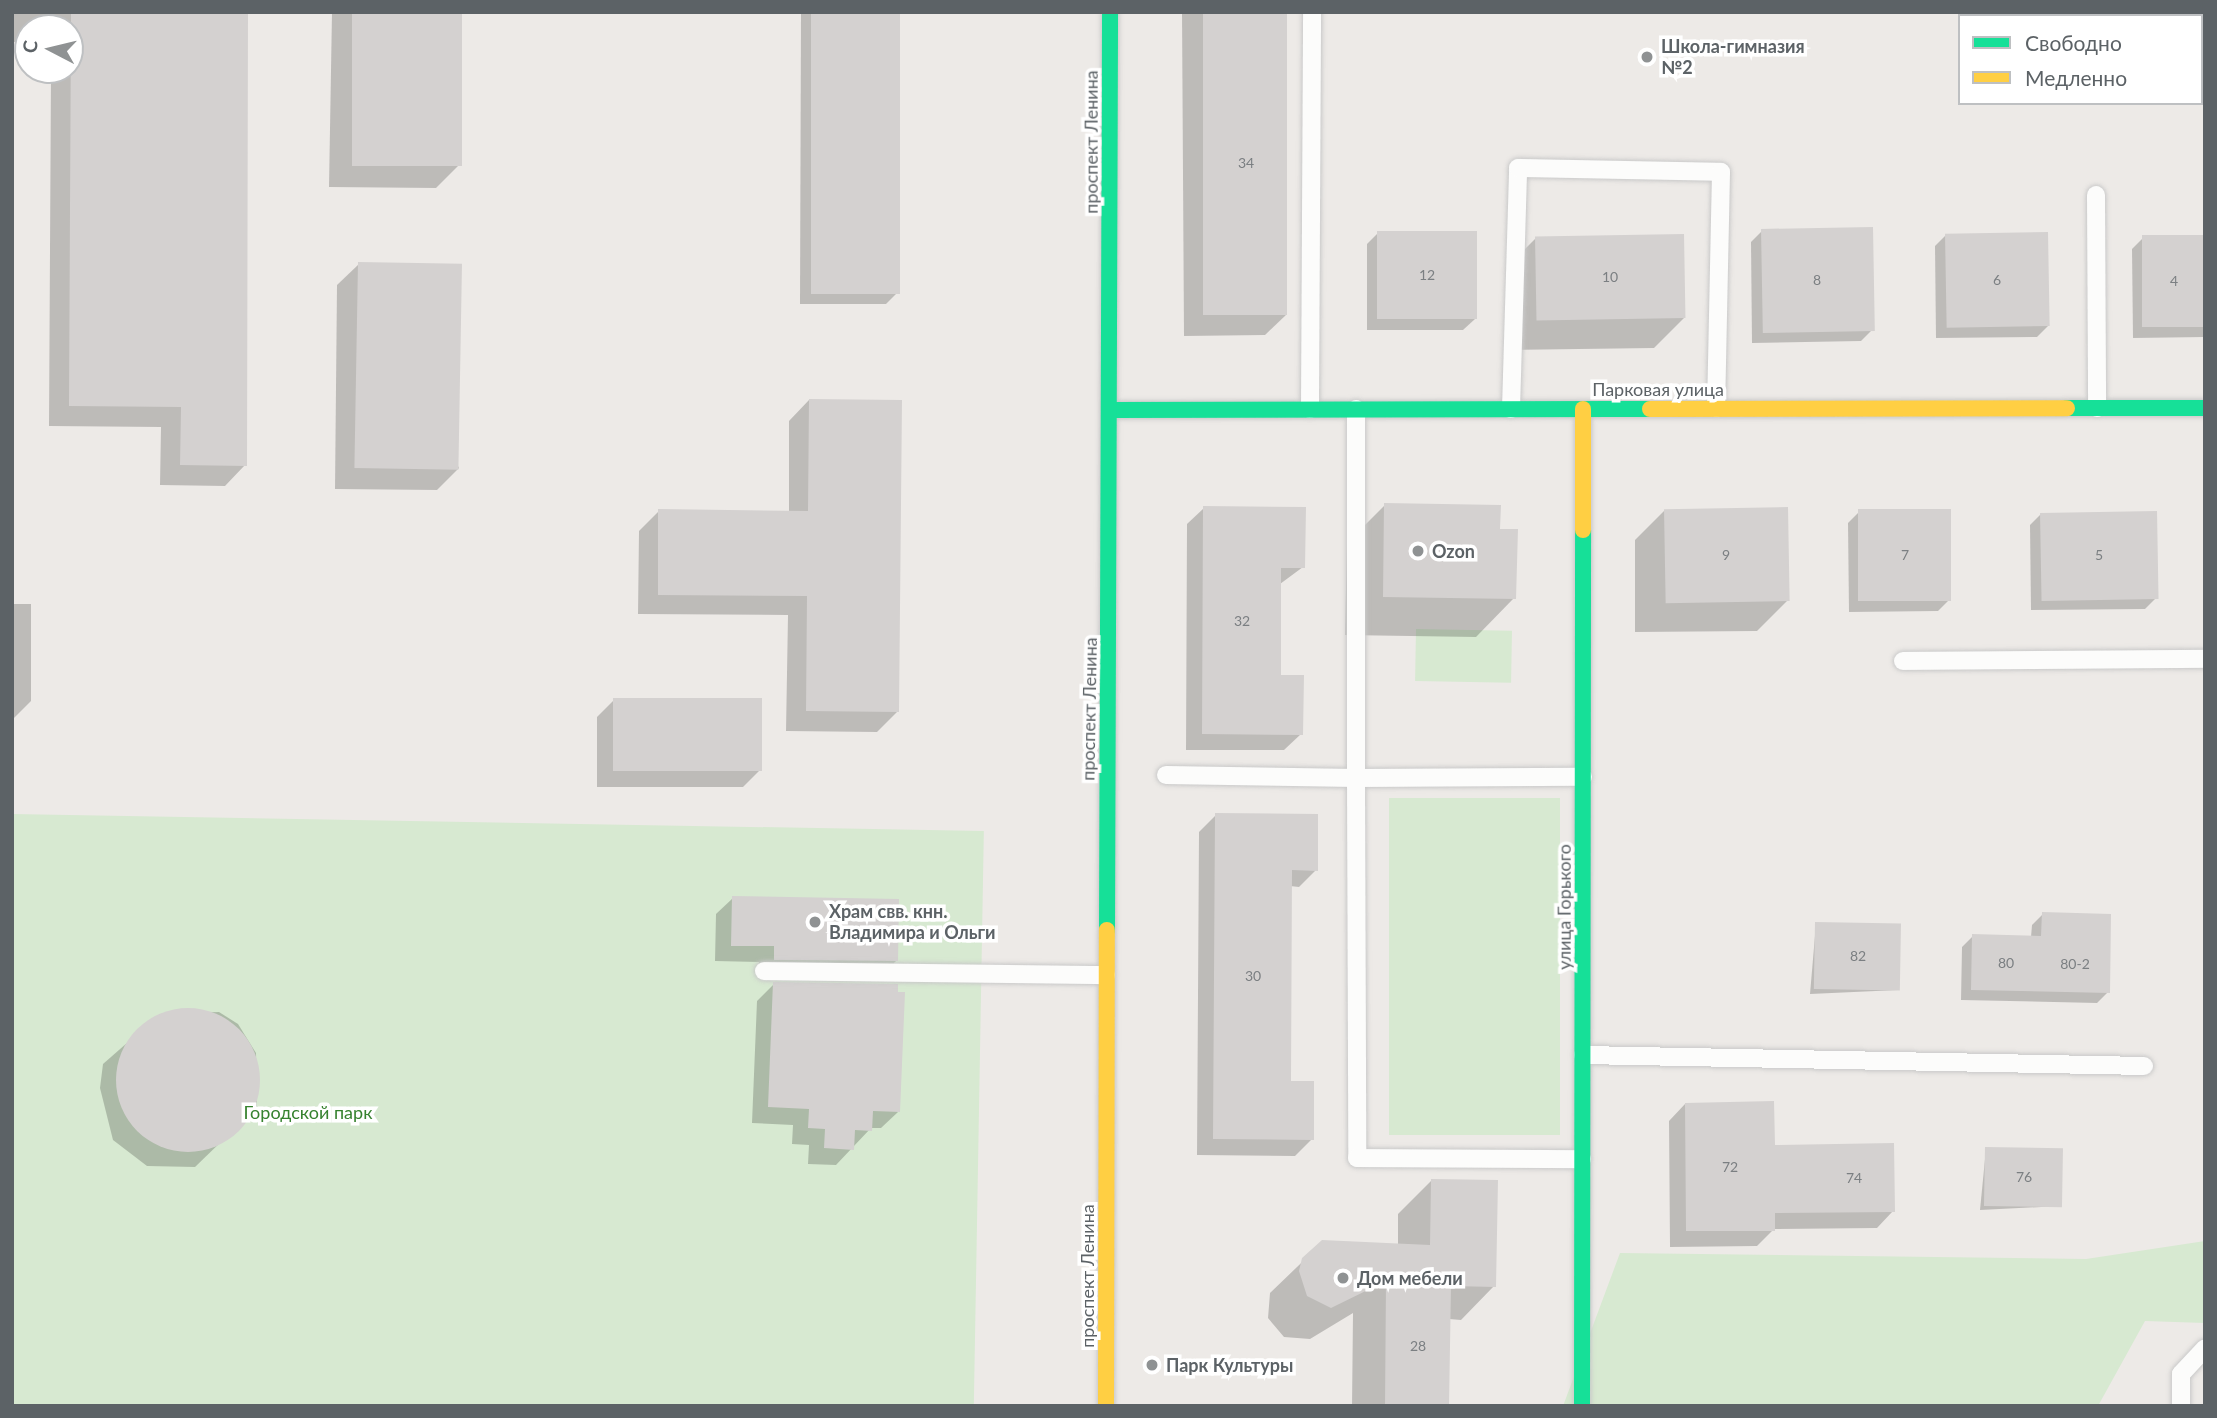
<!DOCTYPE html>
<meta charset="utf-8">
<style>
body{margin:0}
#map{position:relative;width:2217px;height:1418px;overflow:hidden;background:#edeae7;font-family:Lato,sans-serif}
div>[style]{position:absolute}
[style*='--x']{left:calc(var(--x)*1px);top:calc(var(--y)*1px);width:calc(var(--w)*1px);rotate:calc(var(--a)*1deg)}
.green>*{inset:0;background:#d7e9d1;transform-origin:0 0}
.shadow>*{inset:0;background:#0003}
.building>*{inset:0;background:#d4d1d0;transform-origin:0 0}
.round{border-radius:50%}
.roads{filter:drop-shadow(0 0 2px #c9c9c9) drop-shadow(0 0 2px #c9c9c9)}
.lane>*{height:18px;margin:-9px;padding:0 9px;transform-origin:9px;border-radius:9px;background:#fcfcfb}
.fast>*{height:16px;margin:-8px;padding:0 8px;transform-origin:8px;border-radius:8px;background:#16e098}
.slow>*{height:16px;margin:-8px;padding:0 8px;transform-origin:8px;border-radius:8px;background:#ffcf43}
.dots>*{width:19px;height:19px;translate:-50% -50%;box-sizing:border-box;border:4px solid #fff;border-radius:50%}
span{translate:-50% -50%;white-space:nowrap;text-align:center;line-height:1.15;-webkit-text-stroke:7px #fff;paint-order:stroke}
.number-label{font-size:14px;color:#7b7f82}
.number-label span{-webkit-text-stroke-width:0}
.poi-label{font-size:18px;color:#5c6266;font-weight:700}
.left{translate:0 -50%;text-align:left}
.street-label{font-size:18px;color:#5c6266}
.park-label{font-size:18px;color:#36822f}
.frame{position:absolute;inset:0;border:14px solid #5c6266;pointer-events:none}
.legend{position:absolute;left:1958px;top:14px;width:245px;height:91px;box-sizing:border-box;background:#fff;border:2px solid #bec0c2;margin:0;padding:9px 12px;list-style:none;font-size:21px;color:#5c6266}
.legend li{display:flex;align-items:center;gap:14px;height:35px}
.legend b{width:35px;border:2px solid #bec0c2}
.north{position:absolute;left:14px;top:14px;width:70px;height:70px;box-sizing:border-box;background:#fff;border:2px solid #bec0c2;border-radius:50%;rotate:277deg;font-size:19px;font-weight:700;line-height:28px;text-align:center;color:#5c6266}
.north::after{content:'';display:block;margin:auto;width:24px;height:32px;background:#8f9293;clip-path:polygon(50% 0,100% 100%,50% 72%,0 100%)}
</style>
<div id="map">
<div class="green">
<i style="left:1416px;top:629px;width:96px;height:52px;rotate:1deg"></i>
<i style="left:1389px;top:798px;width:171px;height:337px"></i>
<i style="left:12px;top:814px;width:972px;height:592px;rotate:1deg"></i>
<i style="clip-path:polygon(2205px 1241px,2205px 1323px,2145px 1321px,2098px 1406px,1563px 1406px,1620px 1253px,2086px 1259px)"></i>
</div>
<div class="shadow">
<i style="clip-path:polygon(12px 12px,247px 12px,245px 465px,225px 486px,160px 485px,161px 427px,49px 426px,51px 70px,70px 70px,70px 28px,28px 28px,28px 42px,12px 42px)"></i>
<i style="clip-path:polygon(332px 12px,460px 12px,458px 166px,436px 188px,329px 187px)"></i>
<i style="clip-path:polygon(801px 12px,898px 12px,897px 293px,886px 304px,800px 304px)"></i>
<i style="clip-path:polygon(1182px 12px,1285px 12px,1287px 314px,1265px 335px,1184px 336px)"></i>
<i style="clip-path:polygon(1762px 231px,1872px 330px,1861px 341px,1752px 343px,1751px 242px)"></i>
<i style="clip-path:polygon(1378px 233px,1475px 319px,1463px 330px,1367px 330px,1367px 244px)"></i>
<i style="clip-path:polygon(1946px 235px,2048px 326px,2037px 337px,1936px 338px,1935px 246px)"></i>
<i style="clip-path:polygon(2205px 237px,2205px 337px,2133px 338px,2132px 249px,2143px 238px)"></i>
<i style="clip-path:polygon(1536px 238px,1684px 318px,1654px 348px,1506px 350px,1506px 268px)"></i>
<i style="clip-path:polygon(359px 264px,459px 468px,437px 490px,335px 489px,337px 285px)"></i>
<i style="clip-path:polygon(809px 400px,897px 712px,877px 732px,786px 731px,788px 615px,638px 614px,639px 531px,659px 511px,789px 513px,789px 421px)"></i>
<i style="clip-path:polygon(1385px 505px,1514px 598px,1476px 637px,1345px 635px,1347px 543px)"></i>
<i style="clip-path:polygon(1204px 508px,1303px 567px,1280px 584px,1279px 677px,1301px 734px,1284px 750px,1186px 750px,1187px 524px)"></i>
<i style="clip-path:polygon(1665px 510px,1787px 601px,1757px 631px,1635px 632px,1635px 540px)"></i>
<i style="clip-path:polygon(1859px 512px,1949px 600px,1938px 611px,1849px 612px,1848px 523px)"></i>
<i style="clip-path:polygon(2041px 514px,2156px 598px,2145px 609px,2031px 610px,2030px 525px)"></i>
<i style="clip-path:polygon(12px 604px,31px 604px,31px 701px,12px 720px)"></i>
<i style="clip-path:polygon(614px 700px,760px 770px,743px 787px,597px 787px,597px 717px)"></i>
<i style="clip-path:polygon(1216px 815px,1316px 870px,1299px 887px,1290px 886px,1289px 1083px,1312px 1139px,1295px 1156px,1197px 1155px,1199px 832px)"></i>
<i style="clip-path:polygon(733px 898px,897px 960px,880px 977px,758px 976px,759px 962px,715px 961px,716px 914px)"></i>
<i style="clip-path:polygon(2043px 914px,2108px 992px,2097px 1003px,1961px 1000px,1962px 947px,1973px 936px,2031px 937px,2032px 925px)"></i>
<i style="clip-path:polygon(1816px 924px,1898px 990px,1810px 994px)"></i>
<i style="clip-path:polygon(774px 984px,898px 1112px,881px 1128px,871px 1128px,836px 1165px,808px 1164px,809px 1145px,792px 1144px,793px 1125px,752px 1123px,757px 1001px)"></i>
<i style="clip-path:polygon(219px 1012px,238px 1024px,256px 1053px,257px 1107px,195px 1167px,147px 1166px,113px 1140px,100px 1088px,103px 1064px,160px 1014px)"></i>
<i style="clip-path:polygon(1685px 1104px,1773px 1146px,1893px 1211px,1877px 1228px,1774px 1229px,1757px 1246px,1670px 1247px,1669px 1121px)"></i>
<i style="clip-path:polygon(1986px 1149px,2060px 1206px,1980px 1210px)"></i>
<i style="clip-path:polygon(1431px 1181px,1494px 1286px,1461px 1320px,1449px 1319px,1448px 1406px,1352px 1406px,1353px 1313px,1310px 1339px,1284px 1337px,1268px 1318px,1270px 1293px,1323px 1242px,1398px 1245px,1398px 1214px)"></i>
</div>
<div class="building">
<i style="clip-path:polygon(71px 12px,248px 12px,247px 466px,180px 465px,181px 407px,69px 406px)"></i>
<i style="left:352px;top:12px;width:110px;height:154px"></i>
<i style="left:811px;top:12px;width:89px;height:282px"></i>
<i style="left:1203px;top:12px;width:84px;height:303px"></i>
<i style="left:1873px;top:227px;width:104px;height:112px;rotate:89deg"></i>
<i style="left:1377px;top:231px;width:100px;height:88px"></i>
<i style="left:2048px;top:232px;width:94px;height:103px;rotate:89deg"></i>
<i style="left:1684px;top:234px;width:84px;height:149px;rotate:89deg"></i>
<i style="left:2205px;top:235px;width:92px;height:63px;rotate:90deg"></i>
<i style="left:358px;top:262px;width:104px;height:206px;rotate:1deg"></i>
<i style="clip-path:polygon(809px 399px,902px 400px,899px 712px,806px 711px,807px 596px,658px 595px,658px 509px,808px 511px)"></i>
<i style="clip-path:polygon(1384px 503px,1501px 505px,1500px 529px,1518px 529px,1516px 599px,1383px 597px)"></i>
<i style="clip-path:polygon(1203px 506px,1306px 507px,1305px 568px,1281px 568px,1281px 675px,1304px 675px,1303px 735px,1202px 734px)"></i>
<i style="left:1788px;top:507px;width:94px;height:124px;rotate:89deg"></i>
<i style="left:1951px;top:509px;width:92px;height:93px;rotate:90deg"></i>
<i style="left:2157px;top:511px;width:88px;height:117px;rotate:89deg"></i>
<i style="left:762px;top:698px;width:73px;height:149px;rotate:90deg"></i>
<i style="clip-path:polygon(1215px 813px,1318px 814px,1318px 871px,1292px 870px,1291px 1081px,1314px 1081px,1314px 1140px,1213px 1139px)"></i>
<i style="clip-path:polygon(732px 896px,899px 899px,898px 961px,774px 960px,774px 946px,731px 946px)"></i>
<i style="clip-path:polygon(2042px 912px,2111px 914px,2110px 993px,1971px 990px,1972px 934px,2041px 936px)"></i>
<i style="left:1815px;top:922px;width:86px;height:67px;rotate:1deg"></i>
<i style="clip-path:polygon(773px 982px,898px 984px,898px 992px,905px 992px,900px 1112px,873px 1111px,872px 1131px,855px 1130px,854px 1150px,824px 1148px,825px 1129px,808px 1128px,809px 1109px,768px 1107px)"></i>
<i class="round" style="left:116px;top:1008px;width:144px;height:144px"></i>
<i style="clip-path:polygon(1774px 1101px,1775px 1145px,1894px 1143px,1895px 1212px,1775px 1213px,1775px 1231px,1686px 1231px,1685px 1103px)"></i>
<i style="left:1985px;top:1147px;width:78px;height:59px;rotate:1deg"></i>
<i style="clip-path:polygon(1431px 1179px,1498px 1180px,1496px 1287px,1451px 1286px,1449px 1406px,1385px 1406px,1386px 1281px,1331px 1308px,1307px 1296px,1299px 1271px,1302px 1258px,1322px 1240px,1430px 1245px)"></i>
</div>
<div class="roads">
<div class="lane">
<i style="--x:2096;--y:195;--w:213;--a:89.7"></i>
<i style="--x:1310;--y:409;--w:397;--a:-89.7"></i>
<i style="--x:1356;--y:409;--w:369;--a:90"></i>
<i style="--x:1356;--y:778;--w:227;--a:-0.3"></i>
<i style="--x:1511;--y:409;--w:241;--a:-88.3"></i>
<i style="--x:1518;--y:168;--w:203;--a:1.1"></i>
<i style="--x:1721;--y:172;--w:236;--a:91.2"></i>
<i style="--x:1903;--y:661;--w:302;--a:-0.4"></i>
<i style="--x:1166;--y:775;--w:190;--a:0.9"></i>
<i style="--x:1356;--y:778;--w:380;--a:89.8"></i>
<i style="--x:1357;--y:1158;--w:225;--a:0.3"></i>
<i style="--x:764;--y:971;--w:342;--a:0.7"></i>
<i style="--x:1583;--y:1055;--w:561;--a:1.12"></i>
<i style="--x:2181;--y:1406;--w:32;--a:-90"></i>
<i style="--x:2181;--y:1374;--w:35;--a:-47"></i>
</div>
<div class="fast">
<i style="--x:2067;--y:408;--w:138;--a:0"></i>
<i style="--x:1111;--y:410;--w:539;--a:-0.11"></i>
<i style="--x:1107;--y:930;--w:918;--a:-89.81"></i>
<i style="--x:1582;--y:1406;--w:876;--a:-89.93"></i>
</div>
<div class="slow">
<i style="--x:1650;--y:409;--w:417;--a:-0.1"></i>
<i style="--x:1583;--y:530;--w:121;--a:-90"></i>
<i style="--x:1106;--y:1406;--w:476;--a:-89.9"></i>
</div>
</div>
<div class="dots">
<i style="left:1647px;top:57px;background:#8f9293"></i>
<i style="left:1418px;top:551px;background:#8f9293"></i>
<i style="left:815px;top:922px;background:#8f9293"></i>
<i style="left:1343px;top:1278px;background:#8f9293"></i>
<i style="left:1152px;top:1365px;background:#8f9293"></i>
</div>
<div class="number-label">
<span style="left:1246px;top:163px">34</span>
<span style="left:1427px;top:275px">12</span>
<span style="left:1610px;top:277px">10</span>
<span style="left:1817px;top:280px">8</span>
<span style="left:1997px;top:280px">6</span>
<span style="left:2174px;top:281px">4</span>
<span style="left:1726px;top:555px">9</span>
<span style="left:1905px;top:555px">7</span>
<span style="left:2099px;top:555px">5</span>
<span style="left:1242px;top:621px">32</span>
<span style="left:1858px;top:956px">82</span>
<span style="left:2006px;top:963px">80</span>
<span style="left:2075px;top:964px">80-2</span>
<span style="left:1253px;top:976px">30</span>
<span style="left:1730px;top:1167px">72</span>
<span style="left:2024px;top:1177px">76</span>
<span style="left:1854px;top:1178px">74</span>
<span style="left:1418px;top:1346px">28</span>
</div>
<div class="poi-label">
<span class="left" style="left:1661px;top:57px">Школа-гимназия<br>№2</span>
<span class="left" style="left:1432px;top:551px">Ozon</span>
<span class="left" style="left:829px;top:922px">Храм свв. кнн.<br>Владимира и Ольги</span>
<span class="left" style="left:1357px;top:1278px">Дом мебели</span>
<span class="left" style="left:1166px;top:1365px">Парк Культуры</span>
</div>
<div class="street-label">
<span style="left:1091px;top:142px;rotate:-90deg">проспект Ленина</span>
<span style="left:1658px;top:389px">Парковая улица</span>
<span style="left:1089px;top:709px;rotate:-89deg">проспект Ленина</span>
<span style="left:1564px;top:907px;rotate:-90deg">улица Горького</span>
<span style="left:1087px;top:1276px;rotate:-90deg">проспект Ленина</span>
</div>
<div class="park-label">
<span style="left:308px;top:1112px">Городской парк</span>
</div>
<div class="frame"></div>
<ul class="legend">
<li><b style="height:9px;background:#16e098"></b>Свободно</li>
<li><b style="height:9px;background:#ffcf43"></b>Медленно</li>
</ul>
<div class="north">С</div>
</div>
